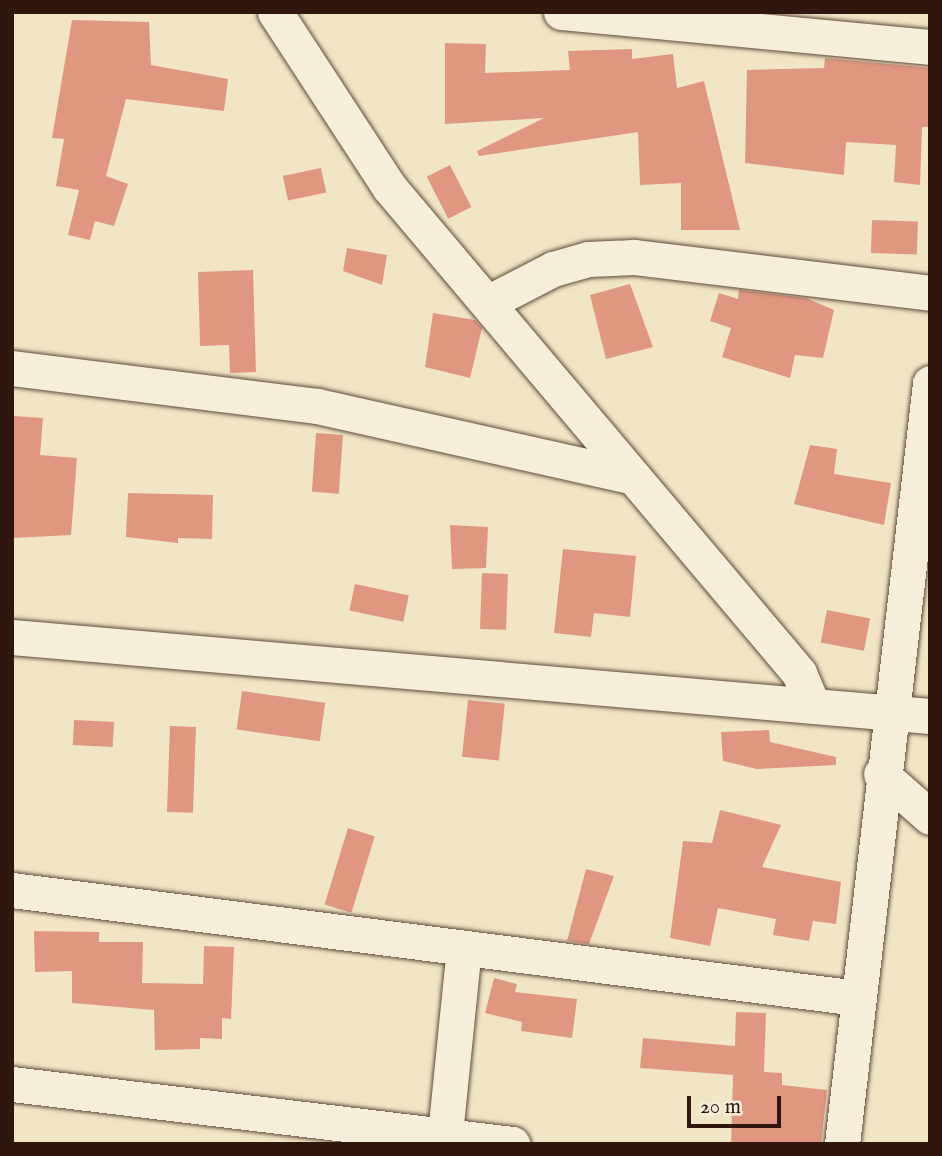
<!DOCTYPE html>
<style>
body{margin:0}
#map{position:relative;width:942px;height:1156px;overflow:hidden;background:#f2e5c4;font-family:"IM FELL English",serif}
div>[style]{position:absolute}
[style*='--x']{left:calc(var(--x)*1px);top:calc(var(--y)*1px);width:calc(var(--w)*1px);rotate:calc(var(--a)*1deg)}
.building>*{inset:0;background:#df987f;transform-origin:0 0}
.roads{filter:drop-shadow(0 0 2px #604a3a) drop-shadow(0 0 2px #604a3a)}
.street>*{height:35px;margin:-17.5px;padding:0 17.5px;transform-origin:17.5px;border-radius:17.5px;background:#f7eed9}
span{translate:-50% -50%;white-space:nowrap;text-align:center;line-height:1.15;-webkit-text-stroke:6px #f7eed9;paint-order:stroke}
.frame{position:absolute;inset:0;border:14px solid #30160c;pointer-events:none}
.scale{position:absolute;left:687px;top:1096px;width:94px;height:32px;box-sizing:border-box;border:4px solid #30160c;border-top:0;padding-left:9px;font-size:21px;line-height:24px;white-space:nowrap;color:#30160c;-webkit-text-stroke:5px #f7eed9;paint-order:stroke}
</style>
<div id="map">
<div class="building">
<i style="clip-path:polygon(72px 20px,149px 22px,151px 65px,228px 79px,224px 111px,126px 99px,106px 176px,128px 184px,114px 226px,95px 221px,90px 240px,68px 235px,79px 190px,56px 186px,64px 139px,52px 138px)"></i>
<i style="clip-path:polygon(445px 43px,486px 44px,485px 73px,570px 70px,568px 51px,632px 49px,632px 59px,673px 54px,677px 88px,704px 81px,740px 230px,681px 230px,681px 183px,640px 185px,638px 132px,479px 156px,477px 151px,544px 118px,445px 124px)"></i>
<i style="clip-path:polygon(825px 58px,930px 68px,930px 127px,922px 127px,920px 185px,894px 182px,896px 145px,846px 142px,844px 175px,745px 163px,747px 70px,824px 68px)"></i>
<i style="left:450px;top:165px;width:47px;height:26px;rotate:63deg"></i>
<i style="left:321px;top:168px;width:25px;height:39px;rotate:78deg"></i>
<i style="left:872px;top:220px;width:46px;height:33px;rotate:2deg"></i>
<i style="clip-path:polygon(347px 248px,387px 255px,382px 285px,343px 271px)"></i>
<i style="clip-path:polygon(253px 270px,256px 372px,230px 373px,229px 345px,200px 346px,198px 272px)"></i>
<i style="clip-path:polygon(630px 284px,653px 347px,606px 359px,590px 295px)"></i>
<i style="clip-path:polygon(739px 290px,806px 298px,834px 310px,823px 358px,795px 355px,790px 378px,722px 357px,731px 328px,710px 321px,719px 293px,738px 299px)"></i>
<i style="clip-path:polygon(433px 313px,475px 320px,482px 328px,470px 378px,425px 367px)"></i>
<i style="clip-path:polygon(14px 416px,43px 418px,40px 455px,77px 458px,71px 535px,12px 538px)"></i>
<i style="left:316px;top:433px;width:27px;height:59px;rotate:4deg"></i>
<i style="clip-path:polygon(810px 445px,837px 449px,834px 474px,891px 483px,884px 525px,794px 504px)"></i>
<i style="clip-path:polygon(128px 493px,213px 495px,212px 539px,178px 538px,178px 543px,126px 537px)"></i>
<i style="clip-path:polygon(450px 525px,488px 527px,486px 568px,452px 569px)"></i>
<i style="clip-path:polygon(563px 549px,636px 556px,630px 617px,594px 613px,591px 637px,554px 633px)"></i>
<i style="left:482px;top:573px;width:26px;height:56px;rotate:2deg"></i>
<i style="left:355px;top:584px;width:55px;height:27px;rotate:12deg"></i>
<i style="left:827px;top:610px;width:44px;height:33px;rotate:11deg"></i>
<i style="left:242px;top:691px;width:84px;height:39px;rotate:8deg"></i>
<i style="left:468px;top:700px;width:37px;height:57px;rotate:6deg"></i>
<i style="left:74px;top:720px;width:40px;height:25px;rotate:3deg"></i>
<i style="left:170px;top:726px;width:26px;height:86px;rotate:2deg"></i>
<i style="clip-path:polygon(769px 730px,770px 742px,836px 757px,836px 765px,757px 769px,723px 761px,721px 732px)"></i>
<i style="clip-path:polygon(720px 810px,781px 825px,762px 867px,841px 882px,836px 924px,813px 921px,809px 941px,773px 935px,776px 919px,718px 908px,710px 946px,670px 938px,683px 841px,712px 843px)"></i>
<i style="left:348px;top:828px;width:28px;height:80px;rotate:17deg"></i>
<i style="clip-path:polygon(586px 869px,614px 876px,589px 944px,567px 941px)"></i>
<i style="clip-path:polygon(34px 931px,99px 932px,99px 942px,143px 942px,142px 983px,203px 984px,204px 946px,234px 947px,231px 1019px,222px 1018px,222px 1039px,200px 1038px,200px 1049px,155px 1050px,154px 1010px,72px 1003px,72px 971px,35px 972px)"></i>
<i style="clip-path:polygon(494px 978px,517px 984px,515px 992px,577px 999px,572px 1038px,521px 1031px,522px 1022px,485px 1013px)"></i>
<i style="clip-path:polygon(736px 1012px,766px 1013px,764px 1072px,782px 1073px,782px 1085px,827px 1090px,821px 1144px,731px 1144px,733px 1075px,640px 1068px,643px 1038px,735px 1046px)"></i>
</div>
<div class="roads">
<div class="street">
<i style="--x:275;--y:12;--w:209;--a:56.9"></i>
<i style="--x:389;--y:187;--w:636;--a:49.85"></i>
<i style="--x:799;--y:673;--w:34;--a:67"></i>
<i style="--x:561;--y:12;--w:371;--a:5.4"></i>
<i style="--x:489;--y:302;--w:72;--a:-27.3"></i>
<i style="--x:553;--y:269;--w:36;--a:-16"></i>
<i style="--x:588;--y:259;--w:46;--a:-2.5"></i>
<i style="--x:634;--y:257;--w:298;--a:6.9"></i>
<i style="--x:12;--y:368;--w:307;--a:7.1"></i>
<i style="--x:317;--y:406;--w:321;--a:12.6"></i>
<i style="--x:12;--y:637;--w:921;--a:4.92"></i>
<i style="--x:881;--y:774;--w:65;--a:41.3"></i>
<i style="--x:12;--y:890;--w:852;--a:7.28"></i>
<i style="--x:12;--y:1084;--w:504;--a:6.84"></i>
<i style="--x:444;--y:1144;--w:197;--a:-84.2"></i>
<i style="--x:842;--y:1144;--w:766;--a:-83.4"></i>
</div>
</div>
<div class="frame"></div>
<div class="scale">20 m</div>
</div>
